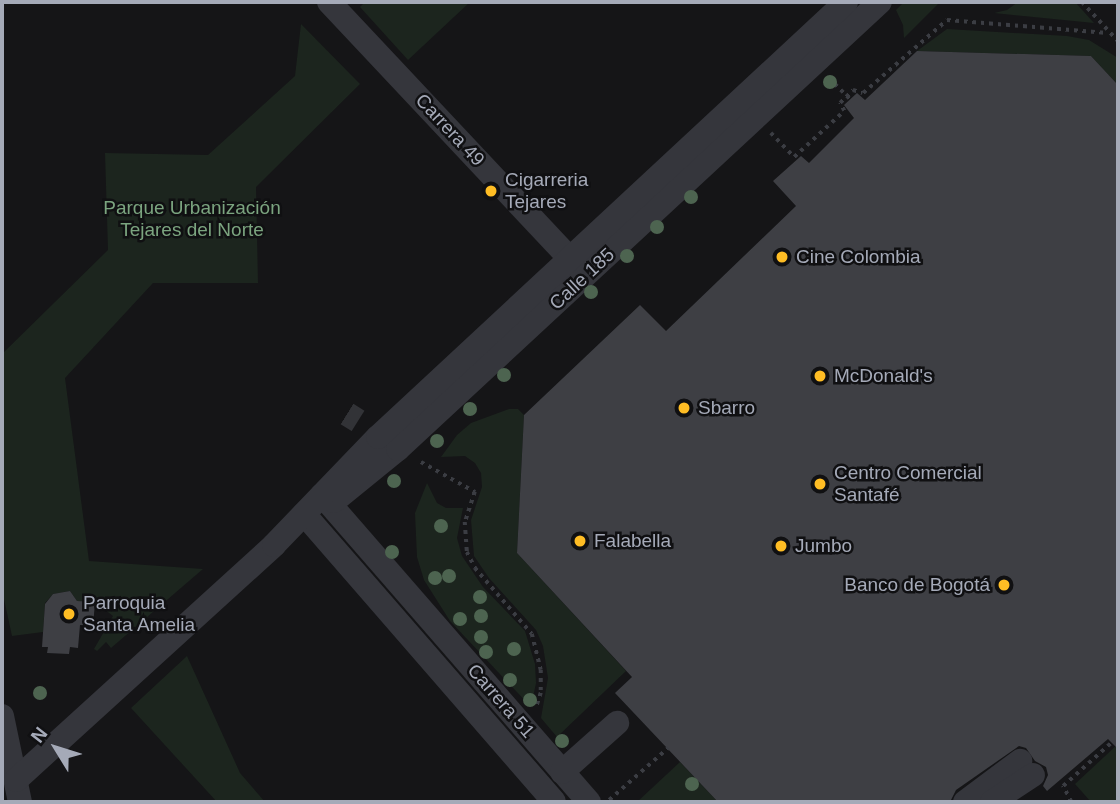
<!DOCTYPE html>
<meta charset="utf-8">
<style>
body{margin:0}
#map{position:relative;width:1120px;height:804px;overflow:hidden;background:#151517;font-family:Arial,sans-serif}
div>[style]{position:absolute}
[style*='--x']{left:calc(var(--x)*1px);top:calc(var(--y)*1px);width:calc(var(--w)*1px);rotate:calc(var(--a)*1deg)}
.green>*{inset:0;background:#1c251e}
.building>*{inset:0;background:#3e3f44}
.minor-tunnel>*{height:24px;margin-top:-12px;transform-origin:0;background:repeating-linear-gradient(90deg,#323337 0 24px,transparent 0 36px)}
.path>*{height:3.5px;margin-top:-1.75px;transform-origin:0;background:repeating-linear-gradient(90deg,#3b3d43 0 3.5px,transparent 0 8.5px)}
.minor>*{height:24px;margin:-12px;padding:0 12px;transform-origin:12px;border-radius:12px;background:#35363c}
.trees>*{width:14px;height:14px;margin:-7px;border-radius:50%;background:#4d6450}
.dots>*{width:19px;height:19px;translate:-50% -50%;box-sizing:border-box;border:4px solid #101012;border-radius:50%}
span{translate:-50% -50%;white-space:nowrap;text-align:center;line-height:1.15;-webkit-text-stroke:5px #101012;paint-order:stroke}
.street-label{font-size:19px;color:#a5aab8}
.poi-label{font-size:19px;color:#a5aab8}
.left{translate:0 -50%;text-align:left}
.right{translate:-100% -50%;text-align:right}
.park-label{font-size:19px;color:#7ba47f}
.frame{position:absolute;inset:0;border:4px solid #a5aab8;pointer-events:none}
.north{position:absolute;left:21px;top:713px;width:70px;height:70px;-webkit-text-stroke:5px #101012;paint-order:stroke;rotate:308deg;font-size:19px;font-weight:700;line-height:28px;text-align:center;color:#a5aab8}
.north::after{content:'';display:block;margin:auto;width:24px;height:32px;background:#a5aab8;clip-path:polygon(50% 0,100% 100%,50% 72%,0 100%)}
</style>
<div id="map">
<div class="green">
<i style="clip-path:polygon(365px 2px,470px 2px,408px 60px,360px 7px)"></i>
<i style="clip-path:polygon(904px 2px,940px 2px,904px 38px,903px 25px,896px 10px)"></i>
<i style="clip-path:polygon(1018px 2px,1075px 2px,1094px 23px,994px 13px,1007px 10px)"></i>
<i style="clip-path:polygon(301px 24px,360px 84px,256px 187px,258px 283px,153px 283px,65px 378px,89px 561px,203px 569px,111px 648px,106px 642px,97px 651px,94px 649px,113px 616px,95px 602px,77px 601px,70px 591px,53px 594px,45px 603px,43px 632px,12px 636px,2px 590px,2px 354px,108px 250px,105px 153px,208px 155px,295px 76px)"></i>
<i style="clip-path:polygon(947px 29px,1067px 36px,1089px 40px,1118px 58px,1118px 85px,1091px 56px,917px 51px)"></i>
<i style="clip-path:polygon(509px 409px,518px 409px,524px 415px,517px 553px,626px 671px,557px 737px,541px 718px,548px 678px,543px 646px,536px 630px,489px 578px,474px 556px,471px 520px,482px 487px,481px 473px,475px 463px,465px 456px,441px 457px,457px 435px,471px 423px)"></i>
<i style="clip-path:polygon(427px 483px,437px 503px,446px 508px,463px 508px,457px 538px,462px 556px,483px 587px,525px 631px,535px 664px,536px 683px,531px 707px,450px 621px,424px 580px,417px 557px,415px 513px)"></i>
<i style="clip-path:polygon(187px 656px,240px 773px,265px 802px,217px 802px,131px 708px)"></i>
<i style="clip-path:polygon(1118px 744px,1118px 802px,1091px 802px,1075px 784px)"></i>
<i style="clip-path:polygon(680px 762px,718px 802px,637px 802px)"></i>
</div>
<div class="building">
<i style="clip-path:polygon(917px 51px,1091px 56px,1118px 85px,1118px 749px,1108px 739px,1047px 791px,1043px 786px,1048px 775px,1046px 767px,1035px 761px,1026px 748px,1019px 746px,956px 790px,950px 802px,718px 802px,615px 693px,632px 677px,517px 553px,524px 415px,640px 305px,666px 331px,796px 206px,773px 181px,801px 156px,809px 163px,854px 118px,844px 105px,857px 93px,865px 100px)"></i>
<i style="clip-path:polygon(70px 591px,77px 601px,95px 602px,93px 626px,80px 625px,78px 648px,70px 647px,69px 654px,47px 653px,48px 647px,42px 647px,45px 604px,53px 594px)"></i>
</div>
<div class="minor-tunnel">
<i style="--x:347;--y:414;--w:13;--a:32"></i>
</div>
<div class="path">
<i style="--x:1082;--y:2;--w:53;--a:47.3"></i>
<i style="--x:829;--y:78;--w:30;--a:45"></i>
<i style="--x:771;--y:133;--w:33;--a:46"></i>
<i style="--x:794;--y:157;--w:68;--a:-42.6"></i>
<i style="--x:844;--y:111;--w:9;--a:-117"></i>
<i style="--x:840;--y:103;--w:18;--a:-45"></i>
<i style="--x:853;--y:90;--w:10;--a:17"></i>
<i style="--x:863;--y:93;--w:111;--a:-41"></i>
<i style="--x:947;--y:20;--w:161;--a:4.6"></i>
<i style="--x:421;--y:462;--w:62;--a:29.1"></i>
<i style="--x:475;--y:492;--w:32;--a:108"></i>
<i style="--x:465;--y:522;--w:30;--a:86"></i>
<i style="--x:467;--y:552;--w:18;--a:63"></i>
<i style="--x:475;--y:568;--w:87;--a:49.2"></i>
<i style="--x:532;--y:634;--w:37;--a:76"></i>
<i style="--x:541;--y:670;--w:23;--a:90"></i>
<i style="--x:541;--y:693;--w:16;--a:108"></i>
<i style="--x:609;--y:800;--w:79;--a:-41.4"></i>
<i style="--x:1071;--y:802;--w:18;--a:-117"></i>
<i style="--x:1063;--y:786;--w:64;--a:-41.9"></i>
</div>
<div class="minor">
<i style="--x:329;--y:2;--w:352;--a:46.8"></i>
<i style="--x:322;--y:495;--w:407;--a:49"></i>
<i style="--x:334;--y:501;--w:82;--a:-39.1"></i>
<i style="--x:398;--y:449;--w:657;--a:-42.84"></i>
<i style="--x:304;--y:514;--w:381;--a:49"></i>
<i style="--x:2;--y:716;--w:88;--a:78.2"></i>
<i style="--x:562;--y:772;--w:74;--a:-41.7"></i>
<i style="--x:16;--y:780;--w:349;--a:-42.3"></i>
<i style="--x:274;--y:545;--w:150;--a:-46.1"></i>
<i style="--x:378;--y:437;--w:639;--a:-42.91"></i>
<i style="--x:965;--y:802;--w:69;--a:-36.7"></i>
<i style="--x:992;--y:802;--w:49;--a:-33.4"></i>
</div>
<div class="trees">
<i style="left:830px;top:82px"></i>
<i style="left:691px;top:197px"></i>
<i style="left:657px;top:227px"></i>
<i style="left:627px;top:256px"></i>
<i style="left:591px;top:292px"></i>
<i style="left:504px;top:375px"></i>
<i style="left:470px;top:409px"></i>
<i style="left:437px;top:441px"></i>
<i style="left:394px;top:481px"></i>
<i style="left:441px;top:526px"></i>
<i style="left:392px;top:552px"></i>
<i style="left:449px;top:576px"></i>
<i style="left:435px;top:578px"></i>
<i style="left:480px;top:597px"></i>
<i style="left:481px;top:616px"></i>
<i style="left:460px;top:619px"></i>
<i style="left:481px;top:637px"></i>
<i style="left:514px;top:649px"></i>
<i style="left:486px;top:652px"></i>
<i style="left:510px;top:680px"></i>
<i style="left:40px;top:693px"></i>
<i style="left:530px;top:700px"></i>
<i style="left:562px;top:741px"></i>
<i style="left:692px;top:784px"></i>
</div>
<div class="dots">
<i style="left:491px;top:191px;background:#ffbd24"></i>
<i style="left:782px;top:257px;background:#ffbd24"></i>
<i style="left:820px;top:376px;background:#ffbd24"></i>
<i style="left:684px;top:408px;background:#ffbd24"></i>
<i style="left:820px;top:484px;background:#ffbd24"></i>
<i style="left:580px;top:541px;background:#ffbd24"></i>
<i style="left:781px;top:546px;background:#ffbd24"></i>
<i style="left:1004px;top:585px;background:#ffbd24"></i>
<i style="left:69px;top:614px;background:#ffbd24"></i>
</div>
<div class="street-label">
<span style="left:450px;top:130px;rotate:47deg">Carrera 49</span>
<span style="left:582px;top:279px;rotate:-43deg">Calle 185</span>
<span style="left:501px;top:701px;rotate:49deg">Carrera 51</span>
</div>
<div class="poi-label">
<span class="left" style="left:505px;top:191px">Cigarreria<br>Tejares</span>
<span class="left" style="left:796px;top:257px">Cine Colombia</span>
<span class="left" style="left:834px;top:376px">McDonald's</span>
<span class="left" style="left:698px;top:408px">Sbarro</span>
<span class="left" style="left:834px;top:484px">Centro Comercial<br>Santafé</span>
<span class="left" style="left:594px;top:541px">Falabella</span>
<span class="left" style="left:795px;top:546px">Jumbo</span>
<span class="right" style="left:990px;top:585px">Banco de Bogotá</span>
<span class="left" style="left:83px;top:614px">Parroquia<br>Santa Amelia</span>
</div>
<div class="park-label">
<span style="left:192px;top:219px">Parque Urbanización<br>Tejares del Norte</span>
</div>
<div class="frame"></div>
<div class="north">N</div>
</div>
